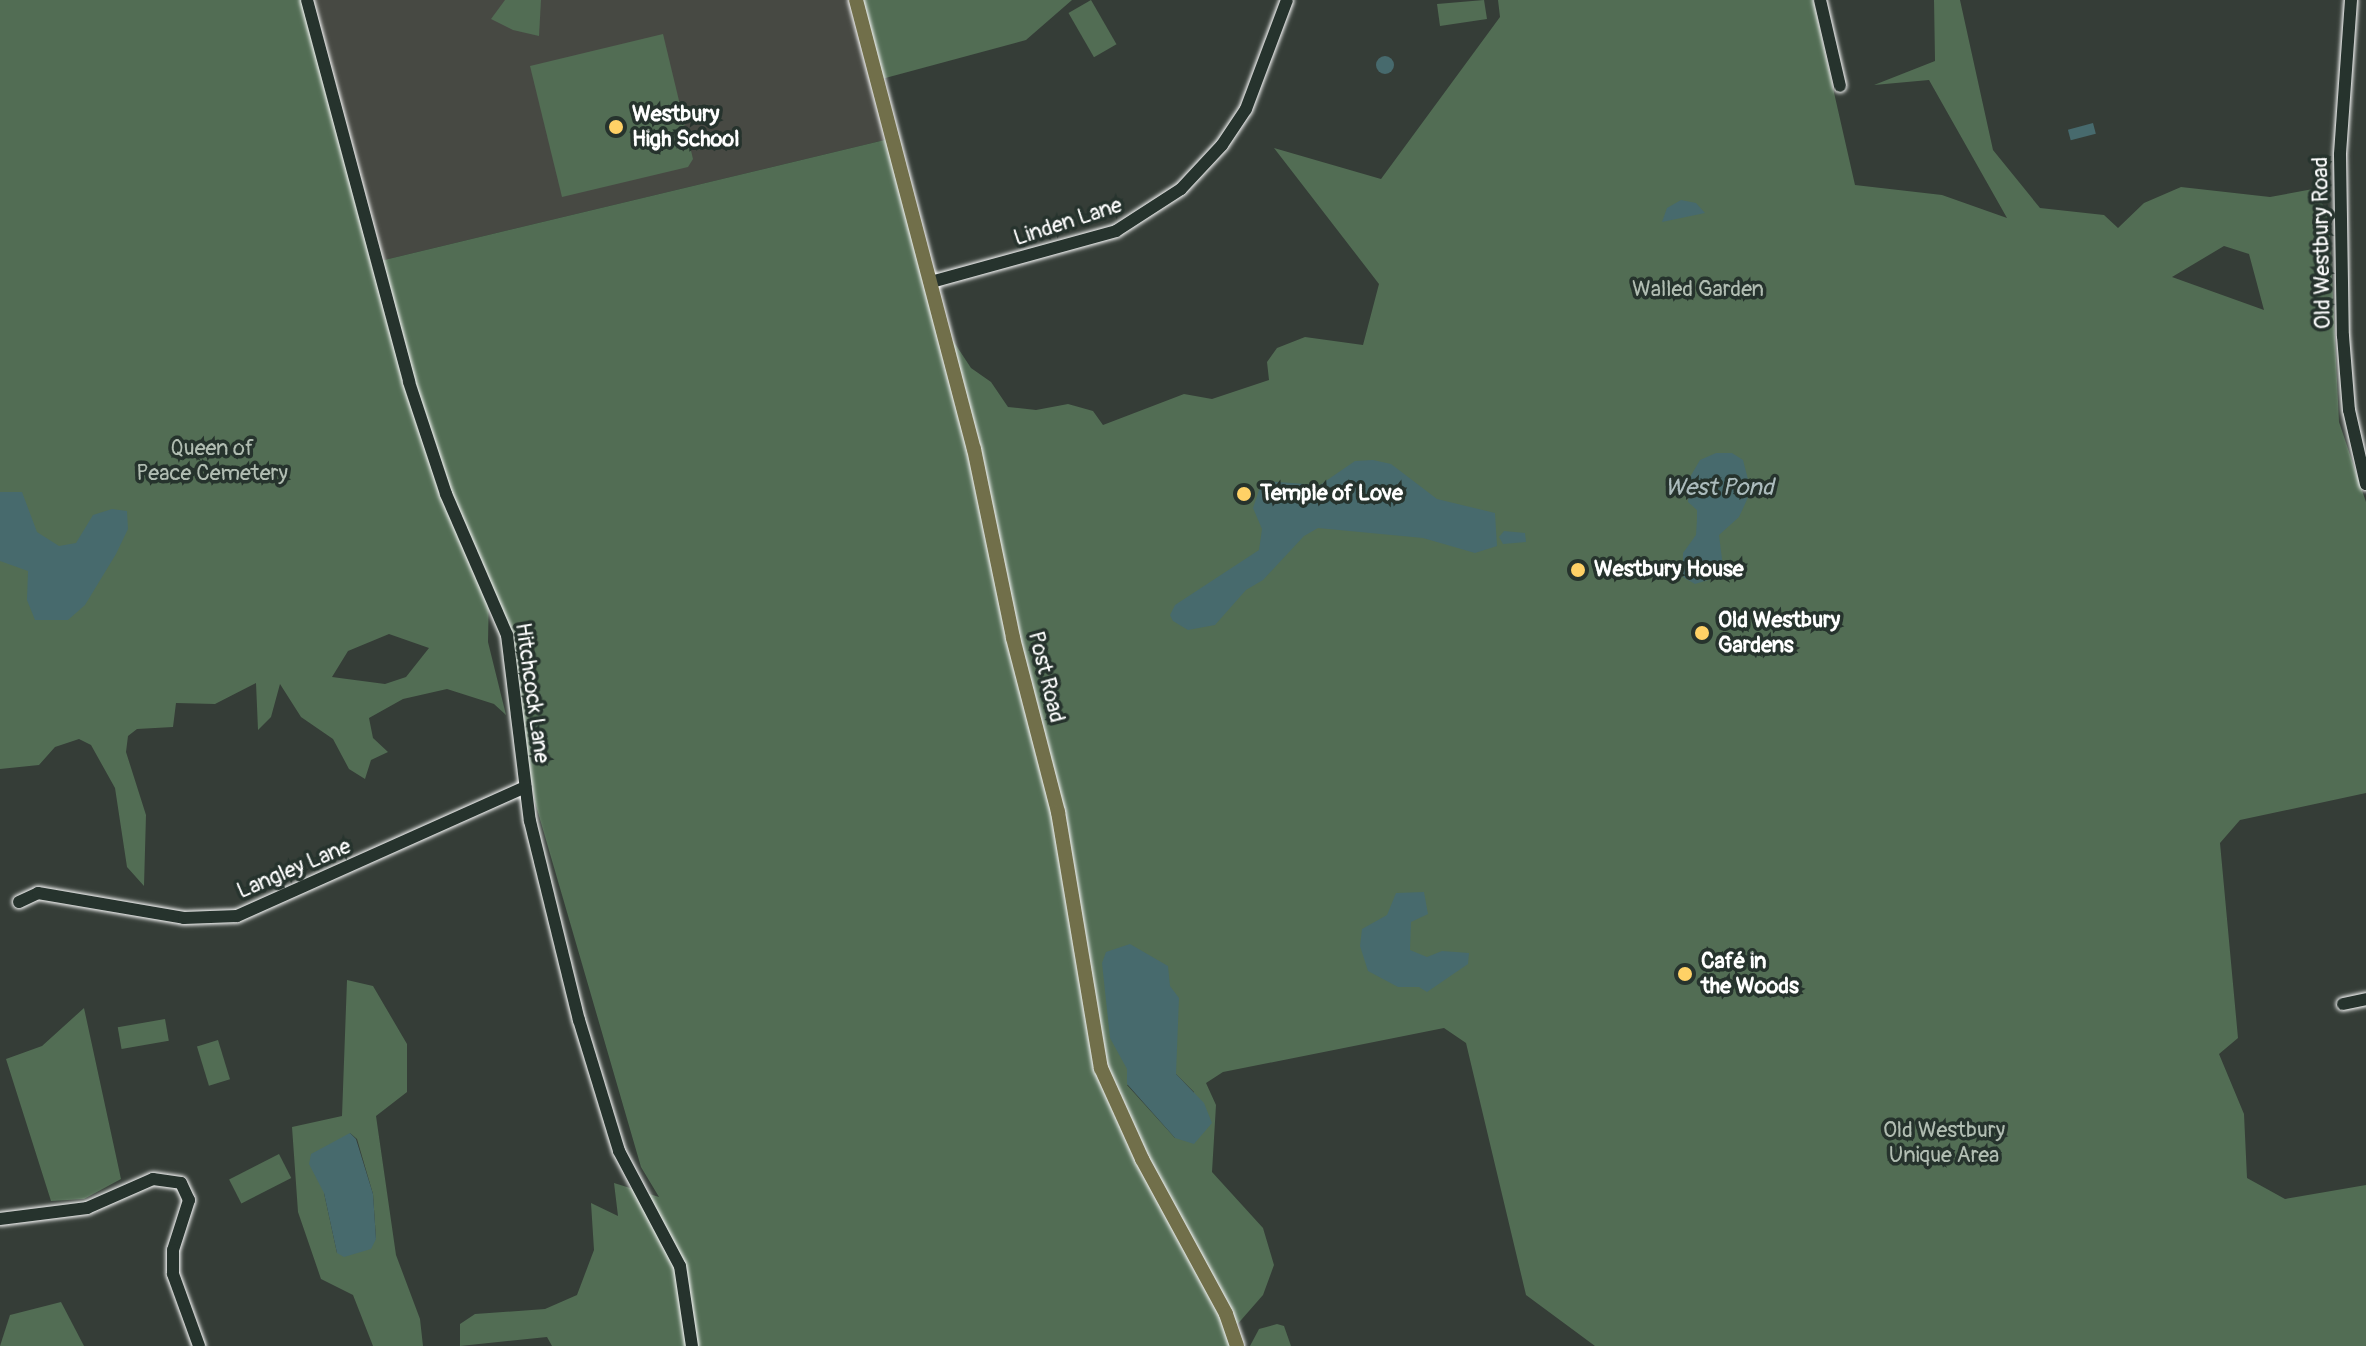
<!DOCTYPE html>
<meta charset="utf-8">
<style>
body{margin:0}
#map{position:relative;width:2366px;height:1346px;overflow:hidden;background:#353d37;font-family:Pangolin,sans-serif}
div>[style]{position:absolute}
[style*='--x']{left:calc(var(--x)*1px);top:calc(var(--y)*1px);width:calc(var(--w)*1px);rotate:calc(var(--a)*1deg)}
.built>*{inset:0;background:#474943}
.green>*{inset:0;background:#526d54;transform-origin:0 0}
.water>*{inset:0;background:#476a6d;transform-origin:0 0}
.round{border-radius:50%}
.roads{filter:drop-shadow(0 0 2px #fff) drop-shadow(0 0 2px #fff)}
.minor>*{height:12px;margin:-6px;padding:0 6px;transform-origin:6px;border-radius:6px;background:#26332d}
.major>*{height:14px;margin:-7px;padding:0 7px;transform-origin:7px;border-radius:7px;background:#716f4a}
.dots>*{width:22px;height:22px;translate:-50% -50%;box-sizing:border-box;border:4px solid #26332d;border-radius:50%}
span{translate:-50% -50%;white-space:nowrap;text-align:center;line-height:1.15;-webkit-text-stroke:7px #26332d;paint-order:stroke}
.poi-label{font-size:22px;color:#fff;font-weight:700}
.left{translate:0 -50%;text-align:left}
.street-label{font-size:22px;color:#fff}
.park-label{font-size:22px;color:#b1bdb2}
.water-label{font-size:24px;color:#acbcbd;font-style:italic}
</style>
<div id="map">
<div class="built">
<i style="clip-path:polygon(307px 0,856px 0,893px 138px,376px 262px)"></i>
</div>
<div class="green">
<i style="clip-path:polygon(evenodd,0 0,307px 0,376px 262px,893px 138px,942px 324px,971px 368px,991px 382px,1008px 407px,1036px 410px,1068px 404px,1093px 411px,1103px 425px,1184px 394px,1212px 399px,1269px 380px,1267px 362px,1277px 348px,1305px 337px,1363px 345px,1379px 284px,1274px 148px,1381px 179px,1500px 17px,1498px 0,1813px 0,1855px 185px,1942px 195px,2007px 218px,1929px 80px,1874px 85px,1935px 61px,1934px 0,1960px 0,1993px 150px,2040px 208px,2104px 215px,2118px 228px,2144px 203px,2181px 187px,2270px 197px,2313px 189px,2329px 215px,2339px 422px,2366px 502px,2366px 793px,2240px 820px,2220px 843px,2238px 1038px,2219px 1054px,2244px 1114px,2247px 1178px,2285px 1199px,2366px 1185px,2366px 1346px,1595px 1346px,1526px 1295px,1466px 1043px,1444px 1028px,1223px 1072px,1206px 1083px,1216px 1105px,1212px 1172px,1263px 1228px,1274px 1265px,1263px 1295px,1235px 1327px,1243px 1346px,552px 1346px,547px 1337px,460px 1346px,460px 1324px,475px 1314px,545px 1309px,577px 1295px,594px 1250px,591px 1203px,618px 1216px,614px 1183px,659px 1197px,641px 1167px,535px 802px,513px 670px,489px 592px,488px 642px,506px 715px,494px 704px,447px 689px,403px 699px,369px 718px,373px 738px,388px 752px,371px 760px,365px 779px,349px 769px,333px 739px,301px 717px,280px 684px,271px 717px,258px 730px,256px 683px,215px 704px,176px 703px,173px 727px,137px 729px,128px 736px,126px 752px,146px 815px,144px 886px,127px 867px,115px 788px,91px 745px,79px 739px,55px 747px,39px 765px,0 769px,0 0,2224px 246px,2249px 254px,2264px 310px,2172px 277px,2224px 246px,0 0,389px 634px,429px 648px,406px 677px,385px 684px,332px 677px,348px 651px,389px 634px,0 0,1176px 1074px,1194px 1092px,1175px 1138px,1127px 1085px,1176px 1074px)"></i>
<i style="clip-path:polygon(505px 0,541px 0,539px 36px,513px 30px,491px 19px)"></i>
<i style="clip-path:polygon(856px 0,1072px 0,1026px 40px,878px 80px)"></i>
<i style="left:1091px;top:0;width:51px;height:26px;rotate:60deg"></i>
<i style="clip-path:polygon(1484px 0,1487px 19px,1440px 26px,1437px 4px)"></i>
<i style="clip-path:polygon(663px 34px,693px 159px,688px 167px,562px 197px,530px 66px)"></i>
<i style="clip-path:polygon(evenodd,347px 980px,373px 986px,407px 1044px,407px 1092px,376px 1116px,396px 1255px,420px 1319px,423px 1346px,373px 1346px,353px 1295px,321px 1279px,298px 1212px,292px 1127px,342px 1116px,347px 980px,350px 1133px,357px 1139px,373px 1194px,376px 1239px,337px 1253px,324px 1193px,350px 1133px)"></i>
<i style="clip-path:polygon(84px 1008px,121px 1179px,84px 1199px,51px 1201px,6px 1059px,42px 1046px)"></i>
<i style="left:165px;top:1019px;width:22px;height:48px;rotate:80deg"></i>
<i style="left:218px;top:1040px;width:41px;height:22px;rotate:73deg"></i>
<i style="left:279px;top:1154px;width:27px;height:56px;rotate:63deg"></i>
<i style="clip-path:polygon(61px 1302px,84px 1346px,0 1346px,10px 1315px)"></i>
<i style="clip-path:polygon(1277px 1324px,1284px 1326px,1291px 1346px,1250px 1346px,1259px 1329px)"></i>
</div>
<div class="water">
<i class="round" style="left:1376px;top:56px;width:18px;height:18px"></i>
<i style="left:2093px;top:123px;width:11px;height:26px;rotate:75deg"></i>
<i style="clip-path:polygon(1681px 200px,1696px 203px,1705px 213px,1662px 222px,1667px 208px)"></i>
<i style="clip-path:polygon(1716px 453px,1732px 453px,1743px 460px,1751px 491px,1739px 517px,1719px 535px,1724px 575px,1695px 584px,1683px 577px,1683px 553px,1696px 535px,1697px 519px,1697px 510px,1688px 502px,1690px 477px,1700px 460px)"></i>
<i style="clip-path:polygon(1373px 460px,1391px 464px,1437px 499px,1495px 513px,1497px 546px,1475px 553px,1423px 538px,1318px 528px,1304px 536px,1263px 580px,1246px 590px,1215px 625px,1188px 630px,1173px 621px,1170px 615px,1175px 605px,1259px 550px,1262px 529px,1253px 508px,1262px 481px,1320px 485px,1355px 461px)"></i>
<i style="clip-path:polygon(0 492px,22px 492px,37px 532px,59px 546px,76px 543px,93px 515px,112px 509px,127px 511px,128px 529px,116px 554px,85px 605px,68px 620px,35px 620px,27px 600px,28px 571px,0 561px)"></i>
<i style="clip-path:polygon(1504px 531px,1525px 533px,1526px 542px,1503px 544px,1499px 537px)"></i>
<i style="clip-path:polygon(1424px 892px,1428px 914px,1411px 922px,1410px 950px,1427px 957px,1442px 951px,1469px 953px,1468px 964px,1427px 992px,1419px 987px,1398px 987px,1368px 971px,1360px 946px,1362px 929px,1387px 915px,1396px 893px)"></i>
<i style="clip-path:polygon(1130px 944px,1168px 966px,1170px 986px,1179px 998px,1176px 1074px,1204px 1103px,1212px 1123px,1194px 1144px,1175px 1138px,1127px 1084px,1127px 1069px,1110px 1038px,1102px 963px,1106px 952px)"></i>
<i style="clip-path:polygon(350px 1133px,356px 1139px,373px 1194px,376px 1239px,371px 1249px,344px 1257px,337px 1253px,324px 1193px,309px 1164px,311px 1154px)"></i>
</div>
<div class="roads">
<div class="minor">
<i style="--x:307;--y:0;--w:395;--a:75"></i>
<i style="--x:409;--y:382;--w:118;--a:71.7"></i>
<i style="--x:446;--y:494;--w:154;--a:66.6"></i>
<i style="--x:507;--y:635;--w:187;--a:83"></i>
<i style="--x:530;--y:821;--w:205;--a:76.2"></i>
<i style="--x:579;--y:1020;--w:137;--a:73"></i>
<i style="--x:619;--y:1151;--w:130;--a:62.1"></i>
<i style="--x:680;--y:1266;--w:81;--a:81.5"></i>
<i style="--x:1820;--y:0;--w:88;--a:76.9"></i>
<i style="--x:2351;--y:0;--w:155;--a:94.1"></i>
<i style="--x:2340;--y:155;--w:181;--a:89.1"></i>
<i style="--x:2343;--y:336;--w:74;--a:85.4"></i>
<i style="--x:2349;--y:410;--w:76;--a:77.1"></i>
<i style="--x:931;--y:282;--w:192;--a:-15.4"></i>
<i style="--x:1116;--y:231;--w:77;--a:-32.9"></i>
<i style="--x:1181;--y:189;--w:60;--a:-47"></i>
<i style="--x:1222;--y:145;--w:43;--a:-56.3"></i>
<i style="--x:1246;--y:109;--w:116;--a:-69.4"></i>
<i style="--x:19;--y:902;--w:21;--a:-25"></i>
<i style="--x:38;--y:893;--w:148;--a:9.7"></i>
<i style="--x:184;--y:918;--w:53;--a:-2.2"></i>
<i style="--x:237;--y:916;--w:316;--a:-24.1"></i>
<i style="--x:2343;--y:1004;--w:24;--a:-12"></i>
<i style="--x:0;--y:1219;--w:88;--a:-7.2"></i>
<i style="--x:87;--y:1208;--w:72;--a:-23.7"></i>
<i style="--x:153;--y:1179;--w:28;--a:8"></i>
<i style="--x:181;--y:1183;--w:19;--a:65"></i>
<i style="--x:189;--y:1200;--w:52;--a:107.7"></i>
<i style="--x:173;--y:1250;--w:24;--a:90"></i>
<i style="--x:173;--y:1274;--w:77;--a:70.1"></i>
</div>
<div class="major">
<i style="--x:856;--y:0;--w:464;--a:75.3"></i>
<i style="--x:974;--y:449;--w:193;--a:78.3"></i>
<i style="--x:1013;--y:638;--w:180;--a:75.5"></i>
<i style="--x:1058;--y:812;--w:260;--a:80.5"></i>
<i style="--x:1101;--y:1068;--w:100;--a:65.7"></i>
<i style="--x:1142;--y:1159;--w:176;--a:61.5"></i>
<i style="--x:1226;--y:1314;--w:34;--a:71"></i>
</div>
</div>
<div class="dots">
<i style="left:616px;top:127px;background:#ffd166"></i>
<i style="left:1244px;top:494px;background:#ffd166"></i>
<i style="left:1578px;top:570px;background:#ffd166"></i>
<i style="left:1702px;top:633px;background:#ffd166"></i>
<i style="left:1685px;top:974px;background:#ffd166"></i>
</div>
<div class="poi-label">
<span class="left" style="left:632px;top:127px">Westbury<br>High School</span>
<span class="left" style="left:1260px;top:494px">Temple of Love</span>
<span class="left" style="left:1594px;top:570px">Westbury House</span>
<span class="left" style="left:1718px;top:633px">Old Westbury<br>Gardens</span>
<span class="left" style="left:1701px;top:974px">Café in<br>the Woods</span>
</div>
<div class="street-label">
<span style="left:1068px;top:222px;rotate:-18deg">Linden Lane</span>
<span style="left:2322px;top:243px;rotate:-91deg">Old Westbury Road</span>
<span style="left:1046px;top:677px;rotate:76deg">Post Road</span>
<span style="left:532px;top:693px;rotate:82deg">Hitchcock Lane</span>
<span style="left:294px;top:869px;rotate:-23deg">Langley Lane</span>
</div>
<div class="park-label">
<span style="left:1698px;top:290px">Walled Garden</span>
<span style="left:212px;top:461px">Queen of<br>Peace Cemetery</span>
<span style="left:1944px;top:1143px">Old Westbury<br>Unique Area</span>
</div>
<div class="water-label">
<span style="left:1719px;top:488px">West Pond</span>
</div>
</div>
